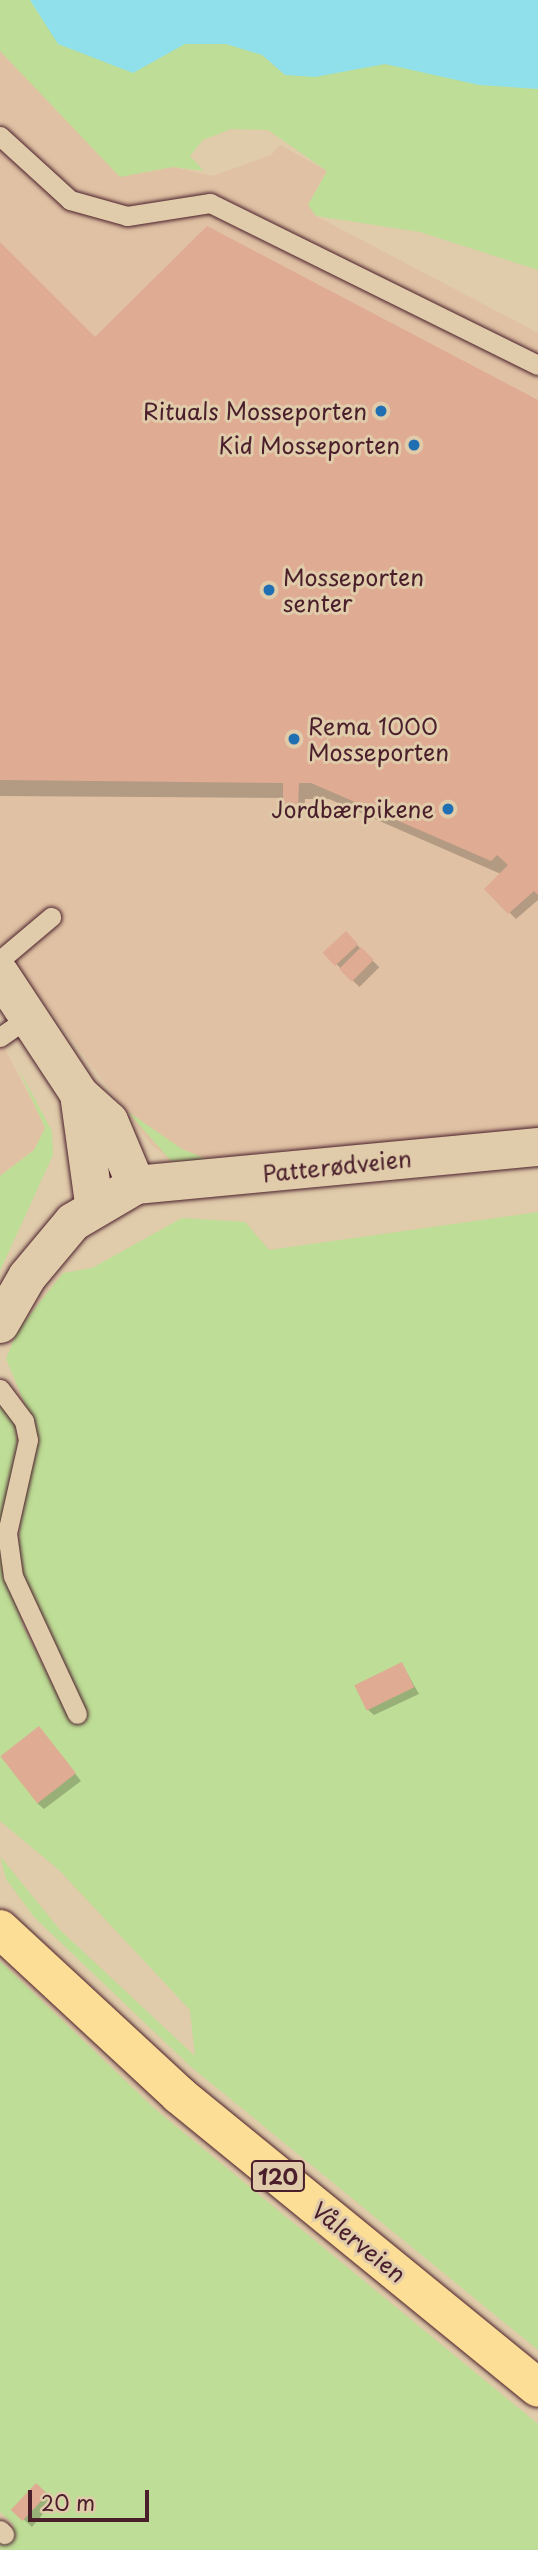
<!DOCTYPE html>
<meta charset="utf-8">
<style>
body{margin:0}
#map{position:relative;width:538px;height:2550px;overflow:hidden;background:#e0cbaa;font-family:"Playpen Sans",sans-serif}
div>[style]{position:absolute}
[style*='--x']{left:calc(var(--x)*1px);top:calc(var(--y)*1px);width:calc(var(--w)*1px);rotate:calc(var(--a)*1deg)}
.built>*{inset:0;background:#e0c1a3}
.green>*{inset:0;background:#bedd96}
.water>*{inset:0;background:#8fe0ea}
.shadow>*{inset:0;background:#0003;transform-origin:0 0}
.building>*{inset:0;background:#dfab93;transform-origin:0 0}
.roads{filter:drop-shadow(0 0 2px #4a1f2b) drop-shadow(0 0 2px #4a1f2b)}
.service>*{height:19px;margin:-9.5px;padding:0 9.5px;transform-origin:9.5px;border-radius:9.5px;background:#e0cbaa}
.minor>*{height:38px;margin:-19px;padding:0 19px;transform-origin:19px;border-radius:19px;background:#e0cbaa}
.primary>*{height:38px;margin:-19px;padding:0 19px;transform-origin:19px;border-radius:19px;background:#fdde96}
.dots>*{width:19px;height:19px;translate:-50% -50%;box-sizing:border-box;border:4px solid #e0cbaa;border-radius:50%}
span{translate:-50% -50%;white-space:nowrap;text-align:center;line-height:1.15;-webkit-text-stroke:6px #e0cbaa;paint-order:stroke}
.shield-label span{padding:2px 5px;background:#e0cbaa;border:2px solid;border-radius:5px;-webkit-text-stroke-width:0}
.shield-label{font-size:21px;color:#4a1f2b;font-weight:700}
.poi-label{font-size:23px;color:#4a1f2b}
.right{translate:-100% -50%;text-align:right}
.left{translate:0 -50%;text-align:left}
.street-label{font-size:23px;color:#4a1f2b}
.scale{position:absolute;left:28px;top:2490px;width:121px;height:32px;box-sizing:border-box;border:4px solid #4a1f2b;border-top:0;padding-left:9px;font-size:21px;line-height:24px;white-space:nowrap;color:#4a1f2b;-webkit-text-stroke:5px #e0cbaa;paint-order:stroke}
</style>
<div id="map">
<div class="built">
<i style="clip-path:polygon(0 50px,120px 177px,173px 167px,213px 176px,271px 155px,280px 145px,327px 171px,308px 205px,316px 216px,538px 333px,538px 1129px,171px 1161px,151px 1144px,0 944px)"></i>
<i style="clip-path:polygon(0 1040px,46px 1128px,34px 1150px,0 1176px)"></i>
</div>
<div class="green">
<i style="clip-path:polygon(0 0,271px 0,262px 55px,285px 75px,538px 12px,538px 270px,420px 232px,316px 216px,308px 205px,327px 171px,268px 130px,231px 129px,203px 140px,190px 156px,204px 171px,173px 167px,120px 177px,0 51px)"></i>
<i style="clip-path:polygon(17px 1066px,52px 1131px,53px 1155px,0 1271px,0 1176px,34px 1150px,45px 1128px)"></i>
<i style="clip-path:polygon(127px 1111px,182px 1149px,214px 1162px,171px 1161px)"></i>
<i style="clip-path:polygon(538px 1212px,538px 2350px,190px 2066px,34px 1917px,6px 1879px,0 1856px,60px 1930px,195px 2056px,190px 2010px,59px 1870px,0 1821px,0 1551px,23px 1626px,52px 1683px,17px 1562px,29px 1414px,6px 1359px,17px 1331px,63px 1273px,92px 1268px,182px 1218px,245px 1222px,269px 1250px)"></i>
<i style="clip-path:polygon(0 1406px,15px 1423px,17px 1444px,0 1546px)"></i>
<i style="clip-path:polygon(0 1961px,155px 2109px,538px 2424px,538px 2550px,0 2550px,0 2540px,6px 2543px,14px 2525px,0 2512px)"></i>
</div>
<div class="water">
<i style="clip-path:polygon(30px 0,538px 0,538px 89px,479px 85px,385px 64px,315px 77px,285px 75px,262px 55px,226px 44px,185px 44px,133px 73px,58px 44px)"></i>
</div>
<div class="shadow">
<i style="clip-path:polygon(0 244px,95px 340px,538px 401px,538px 900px,516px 919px,486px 889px,501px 874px,329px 799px,305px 799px,304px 814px,291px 814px,285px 798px,0 796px)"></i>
<i style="left:346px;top:934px;width:47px;height:28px;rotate:45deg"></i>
<i style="clip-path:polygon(402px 1664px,419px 1694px,374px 1715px,367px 1709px)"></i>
<i style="clip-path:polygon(45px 1735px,81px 1781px,44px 1809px,37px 1803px)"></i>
<i style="clip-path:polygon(47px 2495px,53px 2502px,32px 2527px,21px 2517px)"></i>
</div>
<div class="building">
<i style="clip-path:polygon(207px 226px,538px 400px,538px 895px,534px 891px,508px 914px,484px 889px,508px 865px,497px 855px,491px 861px,311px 783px,299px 783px,298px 808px,283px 808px,283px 783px,0 780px,0 242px,95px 337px)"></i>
<i style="left:346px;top:931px;width:18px;height:32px;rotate:47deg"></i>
<i style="left:361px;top:947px;width:18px;height:31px;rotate:45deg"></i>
<i style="left:402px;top:1662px;width:28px;height:53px;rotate:64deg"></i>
<i style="left:39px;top:1726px;width:60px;height:49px;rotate:52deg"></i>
<i style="left:36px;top:2483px;width:16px;height:37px;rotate:43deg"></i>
</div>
<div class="roads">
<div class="service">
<i style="--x:0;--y:136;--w:95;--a:42.4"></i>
<i style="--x:70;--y:200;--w:59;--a:15.7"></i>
<i style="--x:127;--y:216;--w:84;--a:-8.9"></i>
<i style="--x:210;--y:203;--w:366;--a:26.3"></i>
<i style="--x:0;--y:960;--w:67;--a:-40.1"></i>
<i style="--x:0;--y:1037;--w:35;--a:-35"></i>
<i style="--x:0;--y:1389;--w:40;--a:53"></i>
<i style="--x:24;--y:1421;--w:19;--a:78"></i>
<i style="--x:28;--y:1440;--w:95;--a:102.7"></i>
<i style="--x:7;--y:1533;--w:43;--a:82.1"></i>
<i style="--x:13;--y:1576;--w:152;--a:65.1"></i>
<i style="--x:0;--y:2530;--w:6;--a:45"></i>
</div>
<div class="minor">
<i style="--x:0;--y:974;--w:144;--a:56.6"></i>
<i style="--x:79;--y:1094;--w:40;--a:42"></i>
<i style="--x:109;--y:1121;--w:69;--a:67.1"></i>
<i style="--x:79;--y:1094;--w:111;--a:82.2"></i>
<i style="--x:0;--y:1324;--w:54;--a:-60.1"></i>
<i style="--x:27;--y:1277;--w:72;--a:-50.1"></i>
<i style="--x:73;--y:1222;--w:73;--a:-30.4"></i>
<i style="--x:136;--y:1185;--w:404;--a:-5.4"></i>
</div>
<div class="primary">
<i style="--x:0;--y:1929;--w:244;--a:42.8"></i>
<i style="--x:179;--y:2095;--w:463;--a:39.2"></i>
</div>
</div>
<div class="dots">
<i style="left:381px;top:411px;background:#1f6fb2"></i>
<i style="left:414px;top:445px;background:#1f6fb2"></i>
<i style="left:269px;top:590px;background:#1f6fb2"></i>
<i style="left:294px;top:739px;background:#1f6fb2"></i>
<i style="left:448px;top:809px;background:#1f6fb2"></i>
</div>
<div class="shield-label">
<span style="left:278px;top:2176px">120</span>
</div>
<div class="poi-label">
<span class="right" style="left:367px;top:411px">Rituals Mosseporten</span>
<span class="right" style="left:400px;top:445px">Kid Mosseporten</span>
<span class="left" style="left:283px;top:590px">Mosseporten<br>senter</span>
<span class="left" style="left:308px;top:739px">Rema 1000<br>Mosseporten</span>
<span class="right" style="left:434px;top:809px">Jordbærpikene</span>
</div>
<div class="street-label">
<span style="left:337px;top:1166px;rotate:-6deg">Patterødveien</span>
<span style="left:359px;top:2242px;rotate:39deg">Vålerveien</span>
</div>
<div class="scale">20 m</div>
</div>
